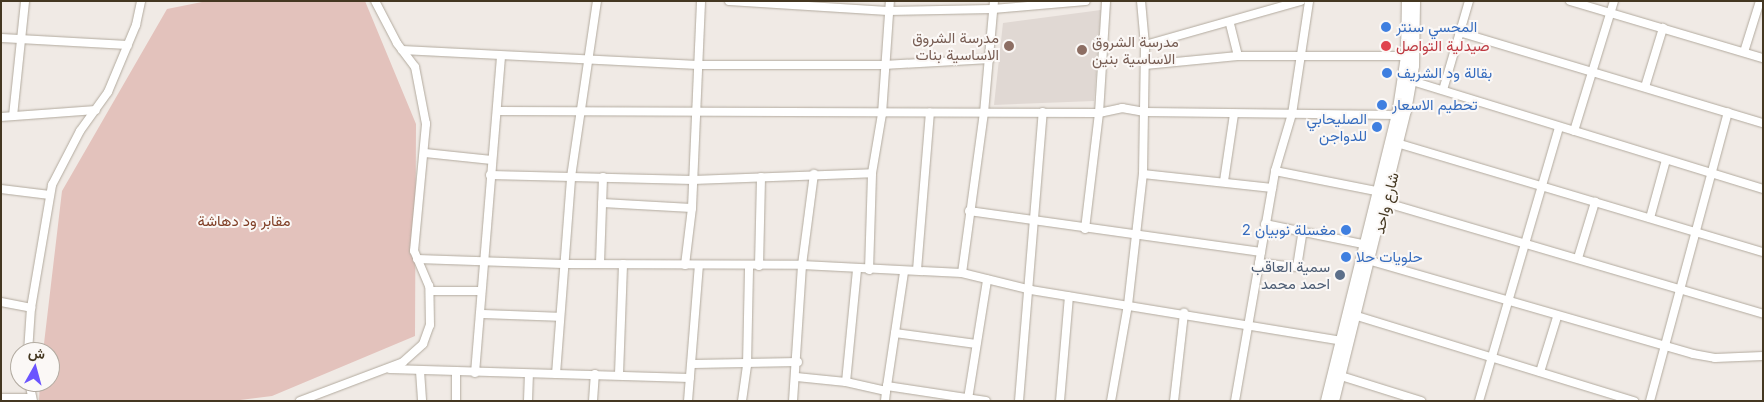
<!DOCTYPE html>
<meta charset="utf-8">
<style>
body{margin:0}
#map{position:relative;width:1764px;height:402px;overflow:hidden;background:#f0eae5;font-family:Inter,Vazirmatn,sans-serif}
div>[style]{position:absolute}
[style*='--x']{left:calc(var(--x)*1px);top:calc(var(--y)*1px);width:calc(var(--w)*1px);rotate:calc(var(--a)*1deg)}
.built>*{inset:0;background:#e0d8d3}
.green>*{inset:0;background:#e3c2bc}
.roads{filter:drop-shadow(0 0 1px #b2aa9e) drop-shadow(0 0 1px #b2aa9e)}
.minor>*{height:8px;margin:-4px;padding:0 4px;transform-origin:4px;border-radius:4px;background:#fff}
.tertiary>*{height:10px;margin:-5px;padding:0 5px;transform-origin:5px;border-radius:5px;background:#fff}
.dots>*{width:14px;height:14px;translate:-50% -50%;box-sizing:border-box;border:2px solid #fbf8f6;border-radius:50%}
span{translate:-50% -50%;white-space:nowrap;text-align:center;line-height:1.15;-webkit-text-stroke:4px #fbf8f6;paint-order:stroke}
.shop-label{font-size:15px;color:#366cbe}
.left{translate:0 -50%;text-align:left}
.right{translate:-100% -50%;text-align:right}
.education-label{font-size:15px;color:#785e54}
.health-label{font-size:15px;color:#be3a42}
.street-label{font-size:15px;color:#443721}
.park-label{font-size:15px;color:#803f26}
.service-label{font-size:15px;color:#4e5e75}
.frame{position:absolute;inset:0;border:2px solid #443721;pointer-events:none}
.north{position:absolute;left:10px;top:342px;width:50px;height:50px;box-sizing:border-box;background:#fbf8f6;border:1px solid #b2aba1;border-radius:50%;rotate:7deg;font-size:14px;font-weight:700;line-height:20px;text-align:center;color:#443721}
.north::after{content:'';display:block;margin:auto;width:18px;height:22px;background:#6b54ff;clip-path:polygon(50% 0,100% 100%,50% 72%,0 100%)}
</style>
<div id="map">
<div class="built">
<i style="clip-path:polygon(1101px 10px,1094px 101px,994px 105px,1003px 23px)"></i>
</div>
<div class="green">
<i style="clip-path:polygon(207px 1px,365px 1px,416px 124px,415px 336px,272px 396px,232px 401px,39px 401px,40px 382px,50px 382px,50px 352px,43px 352px,62px 191px,167px 9px)"></i>
</div>
<div class="roads">
<div class="minor">
<i style="--x:729;--y:1;--w:159;--a:3.6"></i>
<i style="--x:888;--y:11;--w:105;--a:-1.1"></i>
<i style="--x:993;--y:9;--w:93;--a:-4.9"></i>
<i style="--x:1570;--y:1;--w:201;--a:16.5"></i>
<i style="--x:1230;--y:24;--w:33;--a:76"></i>
<i style="--x:1459;--y:32;--w:317;--a:16.7"></i>
<i style="--x:1;--y:38;--w:127;--a:3.2"></i>
<i style="--x:1145;--y:45;--w:162;--a:-15.8"></i>
<i style="--x:402;--y:50;--w:296;--a:2.9"></i>
<i style="--x:698;--y:65;--w:186;--a:0"></i>
<i style="--x:884;--y:65;--w:106;--a:-3.2"></i>
<i style="--x:1744;--y:52;--w:53;--a:-72.6"></i>
<i style="--x:1145;--y:65;--w:93;--a:-5.5"></i>
<i style="--x:1238;--y:56;--w:168;--a:0"></i>
<i style="--x:1412;--y:81;--w:367;--a:17.1"></i>
<i style="--x:1645;--y:87;--w:62;--a:-73"></i>
<i style="--x:1443;--y:90;--w:93;--a:-73.7"></i>
<i style="--x:497;--y:111;--w:602;--a:0.19"></i>
<i style="--x:1099;--y:113;--w:24;--a:-12"></i>
<i style="--x:1122;--y:108;--w:23;--a:10"></i>
<i style="--x:1145;--y:112;--w:252;--a:0.7"></i>
<i style="--x:13;--y:116;--w:116;--a:-84"></i>
<i style="--x:1;--y:117;--w:95;--a:-4.2"></i>
<i style="--x:1574;--y:131;--w:136;--a:-72.9"></i>
<i style="--x:1400;--y:144;--w:379;--a:16.6"></i>
<i style="--x:425;--y:153;--w:67;--a:6"></i>
<i style="--x:1275;--y:171;--w:108;--a:11.2"></i>
<i style="--x:1143;--y:174;--w:130;--a:6.2"></i>
<i style="--x:490;--y:175;--w:203;--a:1.4"></i>
<i style="--x:693;--y:180;--w:179;--a:-2.2"></i>
<i style="--x:1224;--y:181;--w:68;--a:-81.5"></i>
<i style="--x:1;--y:189;--w:49;--a:7"></i>
<i style="--x:1380;--y:201;--w:399;--a:16.4"></i>
<i style="--x:602;--y:203;--w:90;--a:3.2"></i>
<i style="--x:969;--y:211;--w:295;--a:8"></i>
<i style="--x:1650;--y:218;--w:60;--a:-74.6"></i>
<i style="--x:1265;--y:224;--w:104;--a:11.6"></i>
<i style="--x:1085;--y:229;--w:117;--a:-83.1"></i>
<i style="--x:1099;--y:113;--w:112;--a:-86.4"></i>
<i style="--x:1578;--y:258;--w:59;--a:-73.1"></i>
<i style="--x:417;--y:259;--w:146;--a:2"></i>
<i style="--x:563;--y:264;--w:239;--a:0.2"></i>
<i style="--x:802;--y:265;--w:160;--a:2.9"></i>
<i style="--x:962;--y:273;--w:71;--a:13.8"></i>
<i style="--x:1031;--y:290;--w:315;--a:9.3"></i>
<i style="--x:1371;--y:261;--w:335;--a:16.1"></i>
<i style="--x:1693;--y:354;--w:22;--a:10"></i>
<i style="--x:1715;--y:358;--w:48;--a:-2.4"></i>
<i style="--x:600;--y:263;--w:86;--a:-88"></i>
<i style="--x:1259;--y:263;--w:38;--a:6"></i>
<i style="--x:1297;--y:267;--w:36;--a:-81"></i>
<i style="--x:685;--y:265;--w:57;--a:-83"></i>
<i style="--x:692;--y:208;--w:207;--a:-87.5"></i>
<i style="--x:759;--y:266;--w:89;--a:-88.7"></i>
<i style="--x:869;--y:270;--w:97;--a:-88.2"></i>
<i style="--x:872;--y:173;--w:60;--a:-80.4"></i>
<i style="--x:882;--y:114;--w:113;--a:-86"></i>
<i style="--x:917;--y:270;--w:158;--a:-85.3"></i>
<i style="--x:962;--y:273;--w:162;--a:-82.2"></i>
<i style="--x:984;--y:113;--w:112;--a:-84.9"></i>
<i style="--x:430;--y:291;--w:51;--a:0"></i>
<i style="--x:1;--y:302;--w:31;--a:11"></i>
<i style="--x:480;--y:314;--w:80;--a:2.1"></i>
<i style="--x:1357;--y:316;--w:290;--a:17.1"></i>
<i style="--x:895;--y:333;--w:82;--a:7.7"></i>
<i style="--x:28;--y:352;--w:44;--a:-86.1"></i>
<i style="--x:31;--y:308;--w:125;--a:-80.3"></i>
<i style="--x:52;--y:185;--w:61;--a:-62.6"></i>
<i style="--x:80;--y:131;--w:48;--a:-54.3"></i>
<i style="--x:108;--y:92;--w:73;--a:-67.3"></i>
<i style="--x:136;--y:25;--w:25;--a:-78"></i>
<i style="--x:693;--y:364;--w:105;--a:-1.1"></i>
<i style="--x:390;--y:369;--w:300;--a:1.7"></i>
<i style="--x:420;--y:371;--w:30;--a:86"></i>
<i style="--x:456;--y:372;--w:29;--a:90"></i>
<i style="--x:1540;--y:372;--w:58;--a:-72.8"></i>
<i style="--x:475;--y:373;--w:318;--a:-85.3"></i>
<i style="--x:556;--y:374;--w:198;--a:-85.6"></i>
<i style="--x:571;--y:177;--w:178;--a:-81.6"></i>
<i style="--x:619;--y:374;--w:110;--a:-87.9"></i>
<i style="--x:1341;--y:376;--w:84;--a:17.4"></i>
<i style="--x:797;--y:377;--w:49;--a:5.8"></i>
<i style="--x:846;--y:382;--w:41;--a:12.7"></i>
<i style="--x:886;--y:391;--w:5;--a:-79"></i>
<i style="--x:887;--y:386;--w:100;--a:8.6"></i>
<i style="--x:29;--y:382;--w:19;--a:78"></i>
<i style="--x:846;--y:382;--w:113;--a:-84.4"></i>
<i style="--x:887;--y:386;--w:115;--a:-81.5"></i>
<i style="--x:1;--y:398;--w:31;--a:0"></i>
<i style="--x:968;--y:399;--w:121;--a:-80.9"></i>
<i style="--x:300;--y:401;--w:110;--a:-20.7"></i>
<i style="--x:403;--y:362;--w:27;--a:-42"></i>
<i style="--x:423;--y:344;--w:20;--a:-70"></i>
<i style="--x:430;--y:325;--w:39;--a:-91"></i>
<i style="--x:429;--y:286;--w:38;--a:-113"></i>
<i style="--x:414;--y:251;--w:128;--a:-84.6"></i>
<i style="--x:426;--y:124;--w:58;--a:-100.9"></i>
<i style="--x:415;--y:67;--w:30;--a:-127"></i>
<i style="--x:397;--y:43;--w:47;--a:-117.6"></i>
<i style="--x:528;--y:401;--w:27;--a:-88"></i>
<i style="--x:593;--y:401;--w:27;--a:-86"></i>
<i style="--x:688;--y:401;--w:136;--a:-85.4"></i>
<i style="--x:742;--y:401;--w:36;--a:-82"></i>
<i style="--x:747;--y:365;--w:99;--a:-88.8"></i>
<i style="--x:793;--y:401;--w:136;--a:-86.2"></i>
<i style="--x:802;--y:265;--w:92;--a:-82.5"></i>
<i style="--x:885;--y:401;--w:10;--a:-84"></i>
<i style="--x:1019;--y:401;--w:290;--a:-85.3"></i>
<i style="--x:1060;--y:401;--w:105;--a:-85.1"></i>
<i style="--x:1111;--y:401;--w:97;--a:-80"></i>
<i style="--x:1128;--y:305;--w:132;--a:-83.5"></i>
<i style="--x:1143;--y:174;--w:129;--a:-89.1"></i>
<i style="--x:1145;--y:45;--w:44;--a:-95.2"></i>
<i style="--x:1174;--y:401;--w:89;--a:-83.5"></i>
<i style="--x:1235;--y:401;--w:233;--a:-80.1"></i>
<i style="--x:1275;--y:171;--w:59;--a:-73.4"></i>
<i style="--x:1292;--y:114;--w:114;--a:-81.4"></i>
<i style="--x:1479;--y:401;--w:285;--a:-73.7"></i>
<i style="--x:1650;--y:401;--w:299;--a:-74.9"></i>
</div>
<div class="tertiary">
<i style="--x:1326;--y:401;--w:295;--a:-76.1"></i>
<i style="--x:1397;--y:115;--w:60;--a:-81.3"></i>
<i style="--x:1406;--y:56;--w:55;--a:-89"></i>
<i style="--x:1334;--y:401;--w:299;--a:-76.1"></i>
<i style="--x:1406;--y:111;--w:46;--a:-79.9"></i>
<i style="--x:1414;--y:66;--w:65;--a:-89.1"></i>
</div>
</div>
<div class="dots">
<i style="left:1386px;top:27px;background:#3f7fe0"></i>
<i style="left:1009px;top:46px;background:#8d6e63"></i>
<i style="left:1386px;top:46px;background:#e0444e"></i>
<i style="left:1082px;top:50px;background:#8d6e63"></i>
<i style="left:1387px;top:73px;background:#3f7fe0"></i>
<i style="left:1382px;top:105px;background:#3f7fe0"></i>
<i style="left:1377px;top:127px;background:#3f7fe0"></i>
<i style="left:1346px;top:230px;background:#3f7fe0"></i>
<i style="left:1346px;top:257px;background:#3f7fe0"></i>
<i style="left:1340px;top:275px;background:#5c6f8a"></i>
</div>
<div class="shop-label">
<span class="left" style="left:1396px;top:27px">المحسي سنتر</span>
<span class="left" style="left:1397px;top:73px">بقالة ود الشريف</span>
<span class="left" style="left:1392px;top:105px">تحطيم الاسعار</span>
<span class="right" style="left:1367px;top:127px">الصليحابي<br>للدواجن</span>
<span class="right" style="left:1336px;top:230px">مغسلة نوبيان 2</span>
<span class="left" style="left:1356px;top:257px">حلويات حلا</span>
</div>
<div class="education-label">
<span class="right" style="left:999px;top:46px">مدرسة الشروق<br>الاساسية بنات</span>
<span class="left" style="left:1092px;top:50px">مدرسة الشروق<br>الاساسية بنين</span>
</div>
<div class="health-label">
<span class="left" style="left:1396px;top:46px">صيدلية التواصل</span>
</div>
<div class="street-label">
<span style="left:1386px;top:203px;rotate:-76deg">شارع واحد</span>
</div>
<div class="park-label">
<span style="left:244px;top:221px">مقابر ود دهاشة</span>
</div>
<div class="service-label">
<span class="right" style="left:1330px;top:275px">سمية العاقب<br>احمد محمد</span>
</div>
<div class="frame"></div>
<div class="north">ش</div>
</div>
